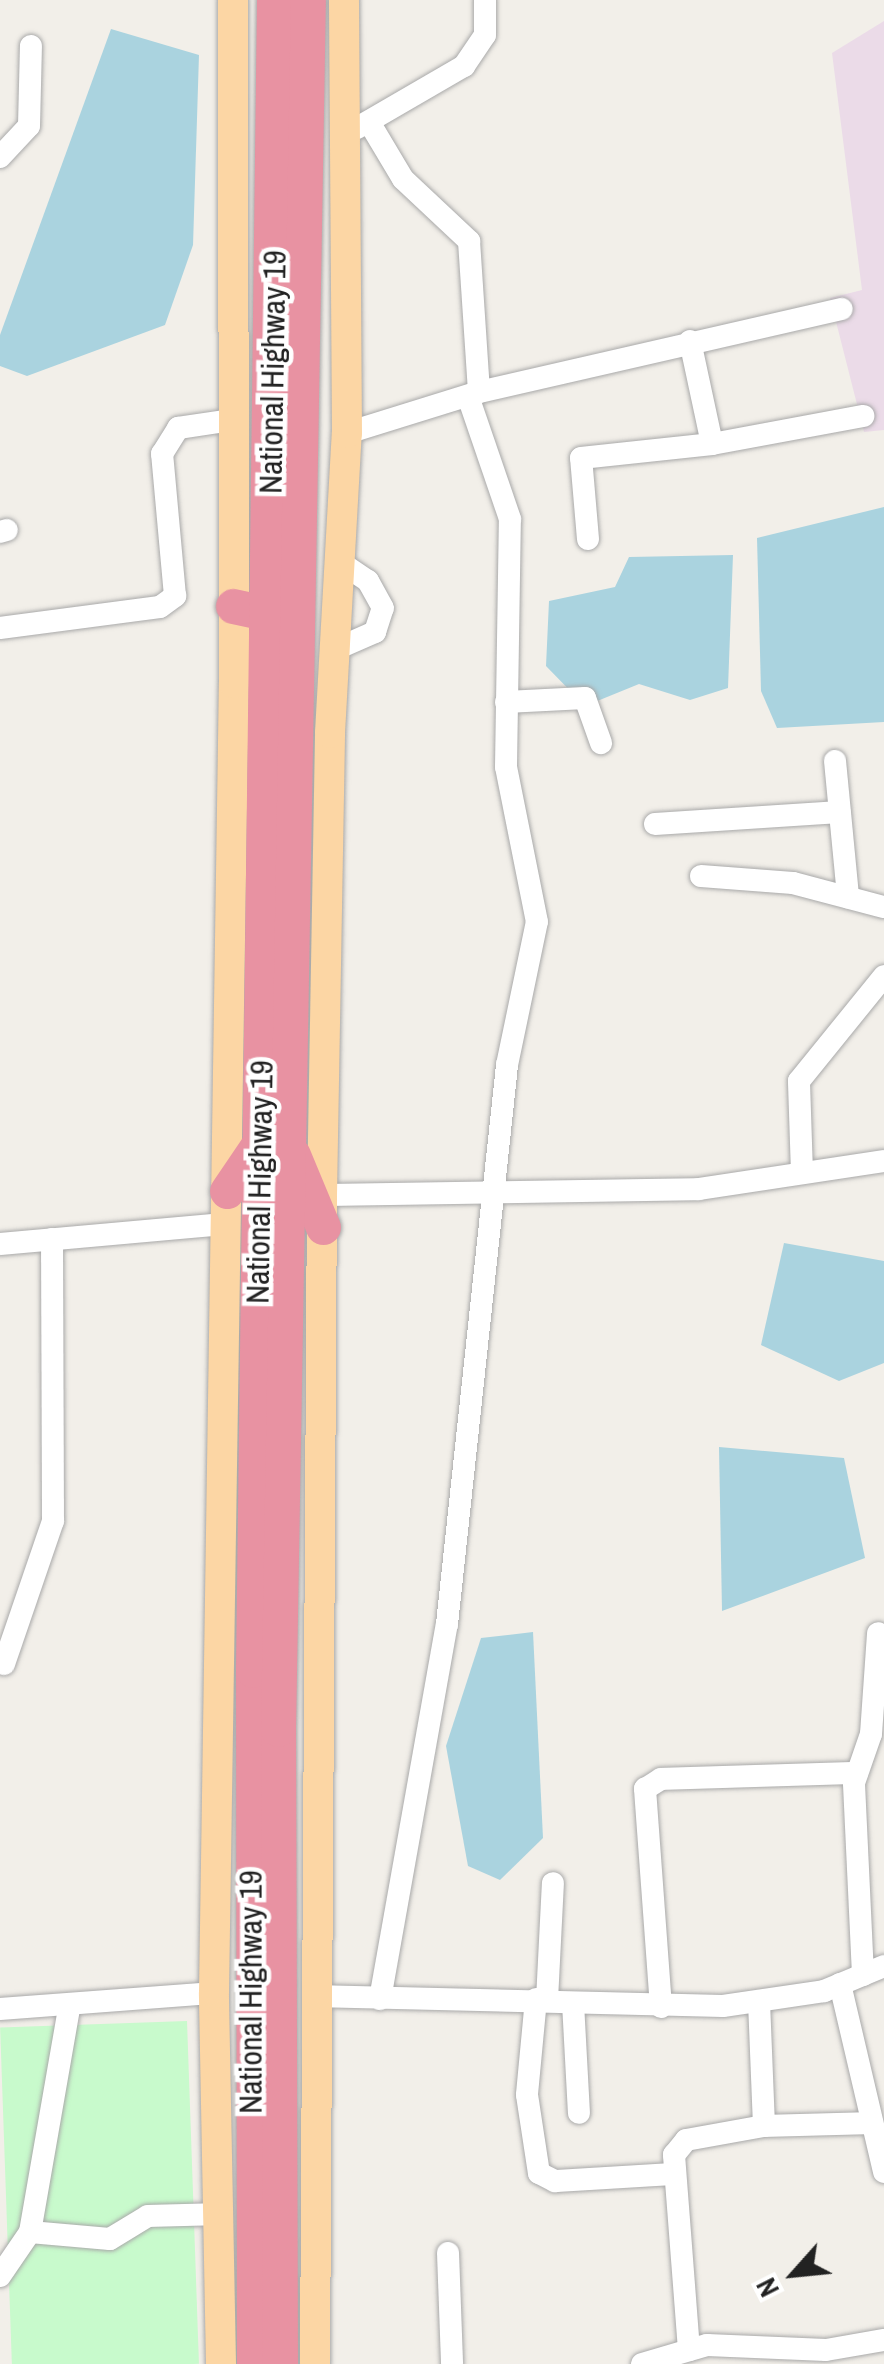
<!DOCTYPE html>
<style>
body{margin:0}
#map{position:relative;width:884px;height:2364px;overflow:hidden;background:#f2efe9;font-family:"Archivo Narrow",sans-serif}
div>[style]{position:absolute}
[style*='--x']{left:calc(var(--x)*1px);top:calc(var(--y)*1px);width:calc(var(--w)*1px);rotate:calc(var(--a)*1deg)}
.industrial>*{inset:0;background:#ebdbe8}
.park>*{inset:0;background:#c8facc;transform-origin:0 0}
.water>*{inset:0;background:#aad3df}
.roads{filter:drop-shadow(0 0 2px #a9a9a9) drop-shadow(0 0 2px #a9a9a9)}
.minor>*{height:22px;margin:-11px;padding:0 11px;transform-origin:11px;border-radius:11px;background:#fff}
.major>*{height:30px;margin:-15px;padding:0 15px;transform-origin:15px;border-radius:15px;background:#fcd6a4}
.highway>*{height:35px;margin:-17.5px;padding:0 17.5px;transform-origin:17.5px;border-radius:17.5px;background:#e892a2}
span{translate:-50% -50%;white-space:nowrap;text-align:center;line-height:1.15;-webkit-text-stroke:9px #fff;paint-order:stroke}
.street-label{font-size:32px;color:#222}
.north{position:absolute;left:744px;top:2224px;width:100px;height:100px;-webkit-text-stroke:8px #fff;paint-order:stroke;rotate:243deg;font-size:28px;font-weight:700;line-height:40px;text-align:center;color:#222}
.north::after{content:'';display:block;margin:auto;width:35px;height:45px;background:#222;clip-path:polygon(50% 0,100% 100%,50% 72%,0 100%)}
</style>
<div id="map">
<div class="industrial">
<i style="clip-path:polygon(884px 21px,884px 430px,864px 432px,830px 298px,862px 290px,832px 53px)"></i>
</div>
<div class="park">
<i style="left:187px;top:2021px;width:343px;height:187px;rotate:88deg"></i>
</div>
<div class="water">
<i style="clip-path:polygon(111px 29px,199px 55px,193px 245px,165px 325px,27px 376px,0 366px,0 335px)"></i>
<i style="clip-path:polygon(884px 507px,884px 722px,777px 728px,761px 691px,757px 538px)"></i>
<i style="clip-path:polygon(733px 555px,728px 688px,690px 700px,639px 684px,585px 706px,546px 666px,549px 601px,615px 587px,629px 557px)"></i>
<i style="clip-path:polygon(784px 1243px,884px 1261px,884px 1363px,839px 1381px,761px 1345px)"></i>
<i style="clip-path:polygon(719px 1447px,844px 1458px,865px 1558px,722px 1611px)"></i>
<i style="clip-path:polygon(533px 1632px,543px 1838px,500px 1880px,468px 1866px,446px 1746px,481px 1638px)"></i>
</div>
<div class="roads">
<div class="minor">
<i style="--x:369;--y:122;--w:66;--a:59.2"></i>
<i style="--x:403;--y:179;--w:91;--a:43.2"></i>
<i style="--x:469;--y:241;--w:151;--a:86.2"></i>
<i style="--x:357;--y:128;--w:124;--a:-30.1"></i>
<i style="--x:464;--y:66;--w:37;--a:-56"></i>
<i style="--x:485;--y:35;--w:35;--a:-90"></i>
<i style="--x:0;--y:157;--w:42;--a:-46.9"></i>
<i style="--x:29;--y:126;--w:80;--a:-88.6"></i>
<i style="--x:690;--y:341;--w:105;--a:77.9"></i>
<i style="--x:712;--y:444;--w:154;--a:-10.5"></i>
<i style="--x:347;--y:433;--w:138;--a:-17.3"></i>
<i style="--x:479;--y:392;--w:372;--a:-12.9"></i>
<i style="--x:0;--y:532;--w:7;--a:-16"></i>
<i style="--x:588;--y:539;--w:81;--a:-94.9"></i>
<i style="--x:581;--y:458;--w:132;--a:-6.1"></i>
<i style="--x:0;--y:628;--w:161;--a:-7.5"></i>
<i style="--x:160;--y:607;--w:19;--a:-36"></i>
<i style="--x:175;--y:596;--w:143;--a:-95.2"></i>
<i style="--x:162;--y:454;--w:31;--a:-58"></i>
<i style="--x:178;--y:428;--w:55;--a:-8.4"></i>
<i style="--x:334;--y:650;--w:45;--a:-23.7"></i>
<i style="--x:375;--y:632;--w:25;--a:-72"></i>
<i style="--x:383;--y:608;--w:31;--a:-119"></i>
<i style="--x:368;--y:581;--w:32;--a:-146"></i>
<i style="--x:506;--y:702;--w:79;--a:-2.9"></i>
<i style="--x:585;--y:698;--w:48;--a:70.4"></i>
<i style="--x:835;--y:761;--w:137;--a:84.5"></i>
<i style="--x:655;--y:824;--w:185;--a:-3.7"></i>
<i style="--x:701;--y:876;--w:92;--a:4.4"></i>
<i style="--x:793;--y:883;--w:94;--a:14.8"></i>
<i style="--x:802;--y:1173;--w:92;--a:-91.9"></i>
<i style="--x:799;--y:1081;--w:135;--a:-51"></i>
<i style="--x:322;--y:1195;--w:377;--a:-0.9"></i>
<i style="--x:699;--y:1189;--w:187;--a:-8.6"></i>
<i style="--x:0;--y:1244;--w:225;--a:-5.1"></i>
<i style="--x:4;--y:1664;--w:151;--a:-71.1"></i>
<i style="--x:53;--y:1521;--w:282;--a:-90.2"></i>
<i style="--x:863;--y:1975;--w:192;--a:-92.7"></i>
<i style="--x:854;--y:1783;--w:52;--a:-70.9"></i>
<i style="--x:871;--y:1734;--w:101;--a:-86"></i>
<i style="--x:840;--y:1984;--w:193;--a:76.8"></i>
<i style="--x:313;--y:1996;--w:410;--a:1.4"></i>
<i style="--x:723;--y:2006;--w:102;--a:-8.4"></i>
<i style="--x:824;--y:1991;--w:65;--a:-22.6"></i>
<i style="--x:380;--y:1999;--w:381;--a:-79.9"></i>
<i style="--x:447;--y:1624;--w:562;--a:-83.87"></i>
<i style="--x:507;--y:1065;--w:146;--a:-78.2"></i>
<i style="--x:537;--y:922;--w:158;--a:-101.3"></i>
<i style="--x:506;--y:767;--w:248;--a:-89.1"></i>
<i style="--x:510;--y:519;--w:130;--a:-108.9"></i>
<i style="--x:536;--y:1999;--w:96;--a:95.4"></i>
<i style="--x:527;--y:2095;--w:79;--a:81.3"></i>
<i style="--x:539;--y:2173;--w:18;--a:27"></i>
<i style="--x:555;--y:2181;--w:119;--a:-3.4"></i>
<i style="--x:547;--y:2000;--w:117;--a:-87.1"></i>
<i style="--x:573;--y:2003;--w:110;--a:86.9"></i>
<i style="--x:661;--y:2007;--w:219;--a:-94.2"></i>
<i style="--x:645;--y:1789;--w:19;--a:-32"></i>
<i style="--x:661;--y:1779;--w:196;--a:-1.8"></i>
<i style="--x:0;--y:2009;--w:215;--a:-4.3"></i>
<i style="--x:764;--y:2126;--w:108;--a:-1.6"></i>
<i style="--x:30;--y:2232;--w:226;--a:-80.1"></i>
<i style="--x:448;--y:2253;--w:111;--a:87.9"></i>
<i style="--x:0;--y:2276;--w:53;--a:-55.7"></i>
<i style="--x:30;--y:2232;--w:80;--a:5"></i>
<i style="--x:110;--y:2239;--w:44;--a:-31.2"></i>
<i style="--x:148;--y:2216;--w:73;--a:-1.6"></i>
<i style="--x:689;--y:2350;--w:196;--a:-94.4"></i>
<i style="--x:674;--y:2155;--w:19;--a:-51"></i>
<i style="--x:686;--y:2140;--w:79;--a:-10.2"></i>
<i style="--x:764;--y:2126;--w:124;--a:-92.3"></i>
<i style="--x:642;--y:2364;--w:68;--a:-16.3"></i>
<i style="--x:707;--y:2345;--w:119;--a:2.4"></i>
<i style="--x:826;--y:2350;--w:59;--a:-9.8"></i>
</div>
<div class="major">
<i style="--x:221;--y:2364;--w:371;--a:-91.1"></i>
<i style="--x:214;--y:1993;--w:1310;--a:-89.13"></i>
<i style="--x:234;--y:683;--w:683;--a:-90.08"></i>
<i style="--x:315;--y:2364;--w:1169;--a:-89.66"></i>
<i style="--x:322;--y:1195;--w:462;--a:-89"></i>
<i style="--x:330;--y:733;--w:300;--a:-86.8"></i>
<i style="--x:347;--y:433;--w:433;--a:-90.4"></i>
</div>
<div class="highway">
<i style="--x:233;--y:606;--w:38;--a:12"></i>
<i style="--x:293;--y:1155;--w:78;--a:67.4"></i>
<i style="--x:227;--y:1191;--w:60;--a:-55.8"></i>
<i style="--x:254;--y:2364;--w:694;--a:-90.08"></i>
<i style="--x:253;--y:1670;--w:1670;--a:-89.28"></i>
<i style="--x:280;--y:2364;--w:635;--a:-90.18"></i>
<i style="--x:278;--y:1729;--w:1729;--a:-89.01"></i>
</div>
</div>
<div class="street-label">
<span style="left:273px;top:372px;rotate:-89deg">National Highway 19</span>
<span style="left:260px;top:1182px;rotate:-89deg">National Highway 19</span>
<span style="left:251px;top:1992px;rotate:-90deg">National Highway 19</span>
</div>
<div class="north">N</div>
</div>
